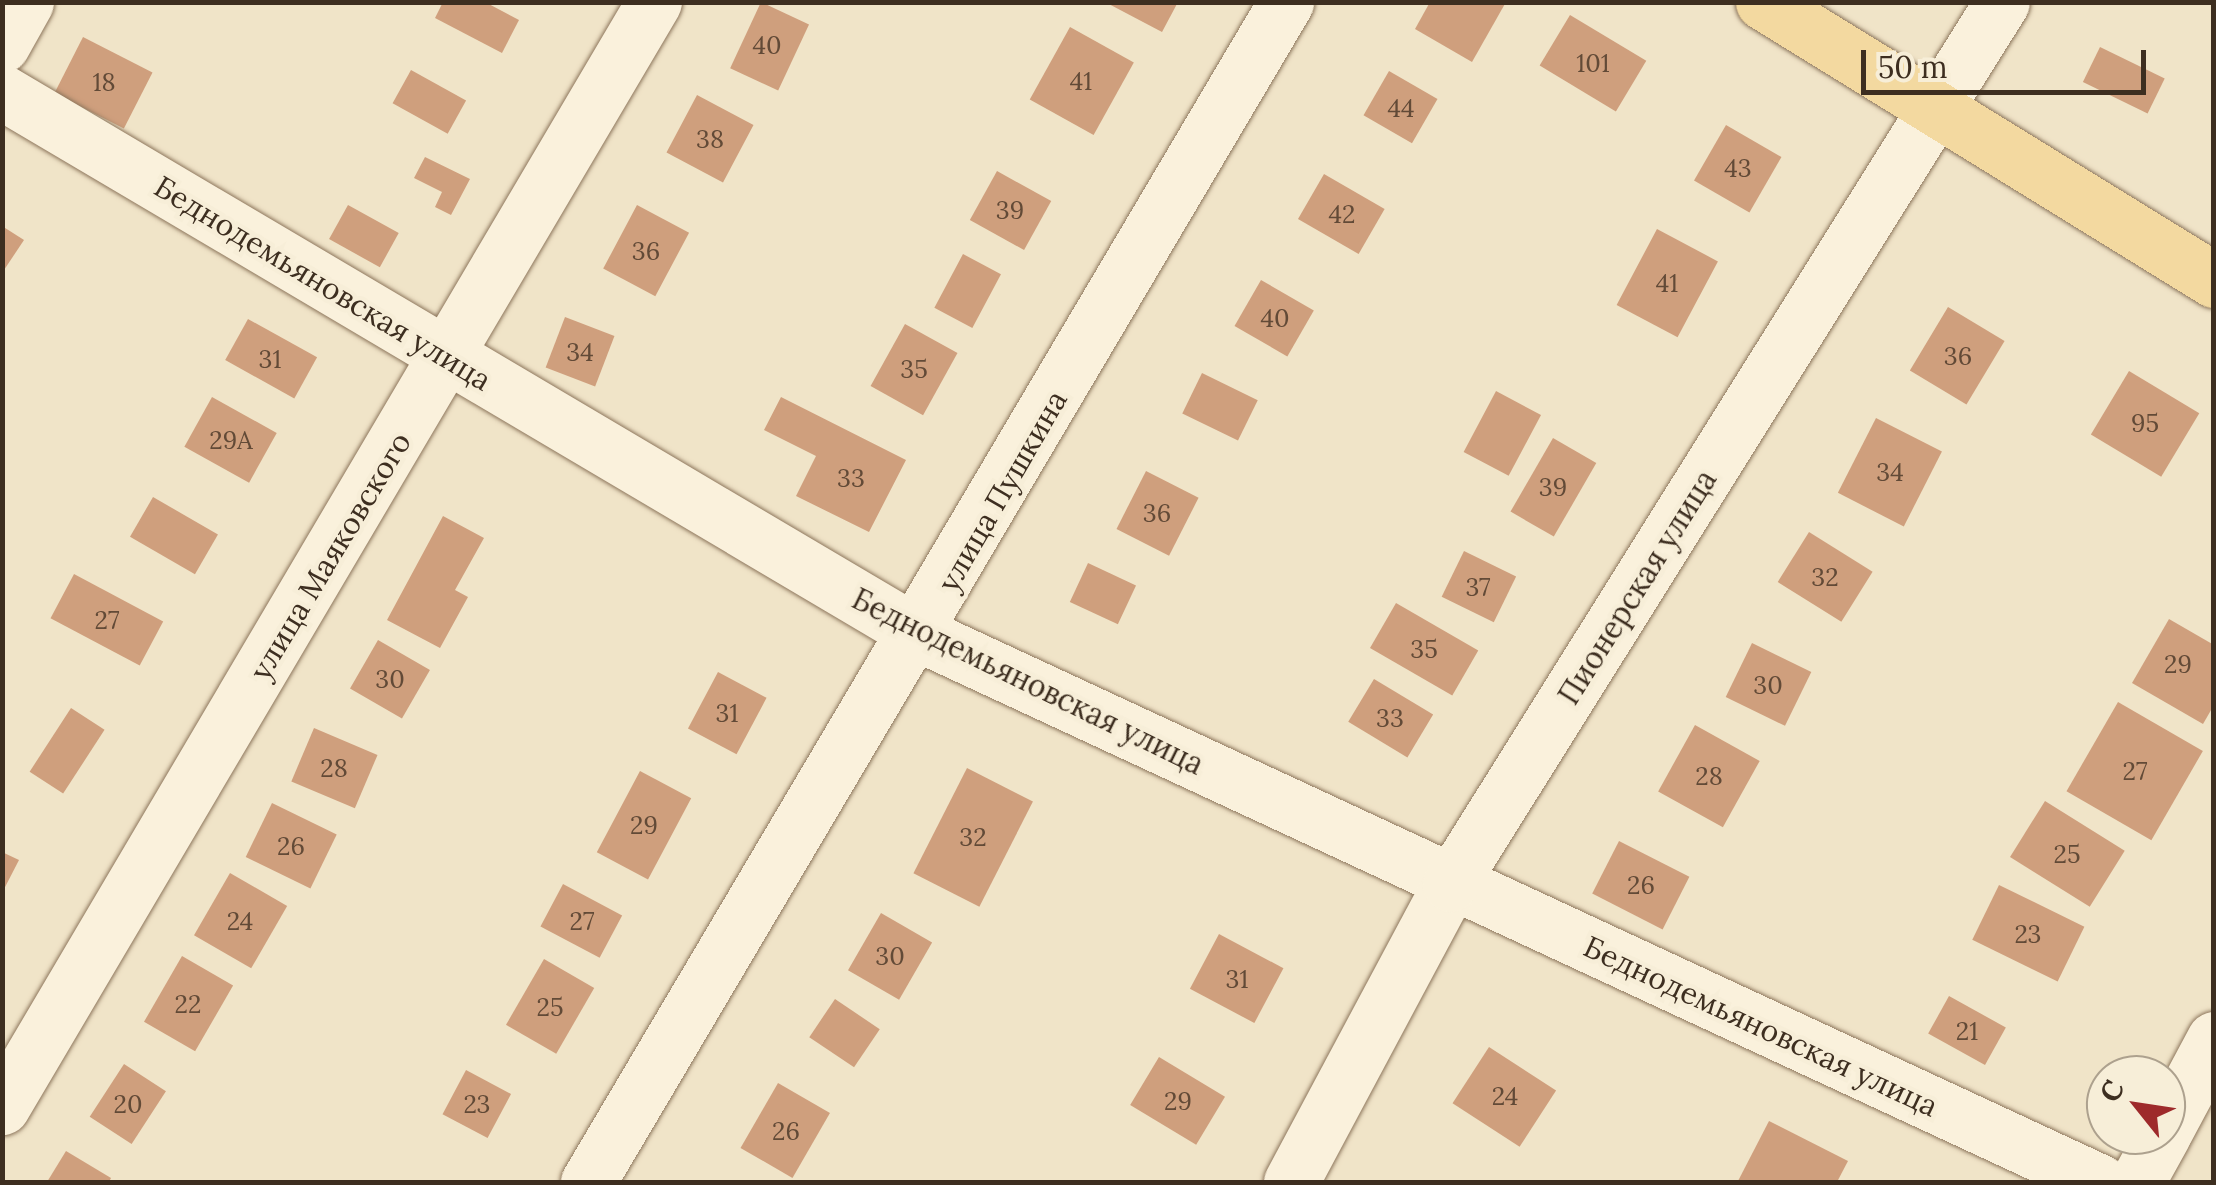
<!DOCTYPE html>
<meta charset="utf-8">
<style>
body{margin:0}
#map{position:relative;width:2216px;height:1185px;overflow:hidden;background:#f0e4c8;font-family:Lora,serif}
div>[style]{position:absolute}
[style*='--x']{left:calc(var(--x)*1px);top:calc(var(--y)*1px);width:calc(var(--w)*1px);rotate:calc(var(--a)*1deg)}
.building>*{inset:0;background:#cf9f7d;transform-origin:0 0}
.roads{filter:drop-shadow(0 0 2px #8d765c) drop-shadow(0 0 2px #8d765c)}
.minor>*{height:55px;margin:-27.5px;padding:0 27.5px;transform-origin:27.5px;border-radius:27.5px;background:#faf1dc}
.major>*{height:55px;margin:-27.5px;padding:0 27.5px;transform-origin:27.5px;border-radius:27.5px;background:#f3d9a0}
span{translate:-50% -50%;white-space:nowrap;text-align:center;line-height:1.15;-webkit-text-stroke:9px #f7eed8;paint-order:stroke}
.number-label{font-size:25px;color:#624a37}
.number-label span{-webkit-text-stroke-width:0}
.street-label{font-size:30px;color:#3d2e20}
.frame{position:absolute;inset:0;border:5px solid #3d2e20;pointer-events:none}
.north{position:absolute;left:2086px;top:1055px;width:100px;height:100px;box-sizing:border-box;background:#f7eed8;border:2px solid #ada18e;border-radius:50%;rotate:300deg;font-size:28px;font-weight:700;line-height:40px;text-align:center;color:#3d2e20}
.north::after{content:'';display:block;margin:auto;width:35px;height:45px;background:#9e2a2b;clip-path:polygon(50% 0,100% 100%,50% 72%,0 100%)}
.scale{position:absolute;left:1861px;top:50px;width:285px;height:45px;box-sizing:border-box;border:5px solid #3d2e20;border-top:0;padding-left:12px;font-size:30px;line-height:35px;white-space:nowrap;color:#3d2e20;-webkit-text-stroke:8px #f7eed8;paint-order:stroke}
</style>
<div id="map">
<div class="building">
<i style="clip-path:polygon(443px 2px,485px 2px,519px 20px,502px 53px,435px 18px)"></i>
<i style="left:761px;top:2px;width:53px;height:73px;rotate:25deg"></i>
<i style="clip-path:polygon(1105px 2px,1178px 2px,1162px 32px)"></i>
<i style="clip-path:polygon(1430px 2px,1506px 2px,1472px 62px,1415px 29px)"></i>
<i style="left:1570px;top:15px;width:89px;height:59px;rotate:31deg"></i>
<i style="left:1070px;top:27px;width:73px;height:83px;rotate:29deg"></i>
<i style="left:83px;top:37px;width:78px;height:63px;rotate:27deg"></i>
<i style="left:2100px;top:47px;width:72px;height:39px;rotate:26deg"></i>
<i style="left:411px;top:70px;width:63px;height:38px;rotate:29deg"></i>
<i style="left:1389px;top:71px;width:56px;height:51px;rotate:30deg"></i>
<i style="left:697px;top:95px;width:64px;height:65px;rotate:28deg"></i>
<i style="left:1726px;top:125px;width:64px;height:64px;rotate:30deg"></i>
<i style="clip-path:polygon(425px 157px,470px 179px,451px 215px,435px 207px,442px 192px,414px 178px)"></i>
<i style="left:997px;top:171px;width:62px;height:56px;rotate:29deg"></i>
<i style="left:1324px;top:174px;width:70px;height:52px;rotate:30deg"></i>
<i style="left:348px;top:205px;width:58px;height:39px;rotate:29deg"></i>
<i style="left:637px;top:205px;width:59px;height:72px;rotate:28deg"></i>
<i style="clip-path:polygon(2px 226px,24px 240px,2px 273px)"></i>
<i style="left:1657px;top:229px;width:69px;height:86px;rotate:28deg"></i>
<i style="left:963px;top:254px;width:43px;height:61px;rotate:28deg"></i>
<i style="left:1261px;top:280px;width:61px;height:53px;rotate:30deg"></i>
<i style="left:1948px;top:307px;width:66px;height:74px;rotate:31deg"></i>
<i style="left:565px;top:317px;width:53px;height:54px;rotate:21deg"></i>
<i style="left:248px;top:319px;width:79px;height:47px;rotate:29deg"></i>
<i style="left:905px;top:324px;width:60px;height:71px;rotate:29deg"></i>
<i style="left:2129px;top:371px;width:82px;height:74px;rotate:31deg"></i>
<i style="left:1202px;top:373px;width:62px;height:45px;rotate:26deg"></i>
<i style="left:1496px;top:391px;width:51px;height:69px;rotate:28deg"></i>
<i style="left:212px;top:397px;width:74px;height:57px;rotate:29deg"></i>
<i style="clip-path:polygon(781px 397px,906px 460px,869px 532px,796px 496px,816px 456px,764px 430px)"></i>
<i style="left:1876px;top:418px;width:74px;height:84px;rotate:27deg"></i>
<i style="left:1553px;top:438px;width:50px;height:85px;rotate:30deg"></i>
<i style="left:1146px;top:471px;width:59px;height:65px;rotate:27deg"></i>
<i style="left:153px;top:497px;width:75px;height:46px;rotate:30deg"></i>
<i style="clip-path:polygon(443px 516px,484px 538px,455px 590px,468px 597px,440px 648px,387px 620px)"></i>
<i style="left:1809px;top:532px;width:75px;height:59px;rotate:32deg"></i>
<i style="left:1464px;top:551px;width:58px;height:51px;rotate:26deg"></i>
<i style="left:1088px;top:563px;width:53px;height:43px;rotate:25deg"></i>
<i style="left:74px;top:574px;width:101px;height:50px;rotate:28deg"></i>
<i style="left:1396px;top:603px;width:95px;height:52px;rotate:30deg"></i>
<i style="clip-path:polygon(2169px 619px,2214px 645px,2214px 705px,2203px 724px,2132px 683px)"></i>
<i style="left:378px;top:640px;width:60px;height:56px;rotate:30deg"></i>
<i style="left:1752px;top:643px;width:66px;height:60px;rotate:26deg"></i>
<i style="left:718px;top:672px;width:55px;height:64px;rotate:28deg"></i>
<i style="left:1374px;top:679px;width:69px;height:50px;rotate:31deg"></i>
<i style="left:2118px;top:702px;width:98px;height:103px;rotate:30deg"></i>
<i style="left:71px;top:708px;width:40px;height:76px;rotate:33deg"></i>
<i style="left:1695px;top:725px;width:74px;height:76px;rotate:29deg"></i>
<i style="left:314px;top:728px;width:69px;height:58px;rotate:23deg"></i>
<i style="left:967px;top:768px;width:74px;height:118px;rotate:27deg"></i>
<i style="left:640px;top:771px;width:58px;height:92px;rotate:28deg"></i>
<i style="left:2045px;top:801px;width:94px;height:66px;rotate:32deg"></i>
<i style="left:272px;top:803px;width:72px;height:60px;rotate:26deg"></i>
<i style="left:1619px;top:841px;width:79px;height:59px;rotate:27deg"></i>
<i style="clip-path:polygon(2px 852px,19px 860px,2px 893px)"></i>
<i style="left:230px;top:873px;width:66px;height:72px;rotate:30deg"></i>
<i style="left:563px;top:884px;width:67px;height:48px;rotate:28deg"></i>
<i style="left:1999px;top:885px;width:95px;height:61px;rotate:26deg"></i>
<i style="left:881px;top:913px;width:59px;height:66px;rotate:30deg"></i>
<i style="left:1219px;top:934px;width:73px;height:62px;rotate:28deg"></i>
<i style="left:182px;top:956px;width:59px;height:76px;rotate:30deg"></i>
<i style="left:544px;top:959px;width:58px;height:76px;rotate:30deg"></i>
<i style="left:1949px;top:996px;width:65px;height:43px;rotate:29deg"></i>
<i style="left:835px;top:999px;width:54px;height:46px;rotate:34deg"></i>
<i style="left:1489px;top:1047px;width:80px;height:67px;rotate:33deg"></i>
<i style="left:1159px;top:1057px;width:77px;height:56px;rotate:31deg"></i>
<i style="left:124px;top:1064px;width:50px;height:63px;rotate:33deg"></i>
<i style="left:466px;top:1070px;width:51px;height:50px;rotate:28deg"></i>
<i style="left:778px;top:1083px;width:60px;height:75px;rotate:30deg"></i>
<i style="clip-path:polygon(1769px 1121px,1848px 1161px,1837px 1182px,1738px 1181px)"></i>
<i style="clip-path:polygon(66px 1151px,111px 1178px,109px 1182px,47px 1182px)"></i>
</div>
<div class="roads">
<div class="minor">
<i style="--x:2;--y:45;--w:49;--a:-60.8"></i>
<i style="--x:2;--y:92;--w:1065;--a:30.59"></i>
<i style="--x:919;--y:634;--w:1302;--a:24.89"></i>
<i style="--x:2;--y:1107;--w:1283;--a:-59.46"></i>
<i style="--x:2166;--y:1129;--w:102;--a:-61.9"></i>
<i style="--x:588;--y:1182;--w:1371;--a:-59.39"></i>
<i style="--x:1291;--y:1182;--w:338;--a:-61.9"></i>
<i style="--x:1450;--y:884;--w:1040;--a:-57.96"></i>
<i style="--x:2137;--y:1182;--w:54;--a:-61"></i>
</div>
<div class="major">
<i style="--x:1763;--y:2;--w:530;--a:31.65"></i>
</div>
</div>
<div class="number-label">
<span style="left:767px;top:45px">40</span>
<span style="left:1593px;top:63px">101</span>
<span style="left:1081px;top:81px">41</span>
<span style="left:104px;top:82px">18</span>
<span style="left:1401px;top:108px">44</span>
<span style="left:710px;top:139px">38</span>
<span style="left:1738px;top:168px">43</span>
<span style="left:1010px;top:210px">39</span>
<span style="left:1342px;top:214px">42</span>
<span style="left:646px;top:251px">36</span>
<span style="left:1667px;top:283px">41</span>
<span style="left:1275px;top:318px">40</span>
<span style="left:580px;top:352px">34</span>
<span style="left:1958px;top:356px">36</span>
<span style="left:270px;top:359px">31</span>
<span style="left:914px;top:369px">35</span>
<span style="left:2145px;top:423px">95</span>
<span style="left:231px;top:440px">29А</span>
<span style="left:1890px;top:472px">34</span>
<span style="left:851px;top:478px">33</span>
<span style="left:1553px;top:487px">39</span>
<span style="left:1157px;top:513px">36</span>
<span style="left:1825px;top:577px">32</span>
<span style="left:1478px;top:587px">37</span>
<span style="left:107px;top:620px">27</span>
<span style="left:1424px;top:649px">35</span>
<span style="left:2178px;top:664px">29</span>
<span style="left:390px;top:679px">30</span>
<span style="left:1768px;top:685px">30</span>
<span style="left:727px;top:713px">31</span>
<span style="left:1390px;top:718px">33</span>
<span style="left:334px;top:768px">28</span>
<span style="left:2135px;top:771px">27</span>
<span style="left:1709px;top:776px">28</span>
<span style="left:644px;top:825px">29</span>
<span style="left:973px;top:837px">32</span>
<span style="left:291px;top:846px">26</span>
<span style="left:2067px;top:854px">25</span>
<span style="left:1641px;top:885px">26</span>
<span style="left:240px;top:921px">24</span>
<span style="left:582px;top:921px">27</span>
<span style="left:2028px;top:934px">23</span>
<span style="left:890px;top:956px">30</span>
<span style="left:1237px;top:979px">31</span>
<span style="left:188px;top:1004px">22</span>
<span style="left:550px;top:1007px">25</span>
<span style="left:1967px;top:1031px">21</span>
<span style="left:1505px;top:1096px">24</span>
<span style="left:1178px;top:1101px">29</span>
<span style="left:128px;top:1104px">20</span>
<span style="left:477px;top:1104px">23</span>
<span style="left:786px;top:1131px">26</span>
</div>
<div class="street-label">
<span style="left:323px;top:283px;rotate:31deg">Беднодемьяновская улица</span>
<span style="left:1002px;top:491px;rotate:-60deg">улица Пушкина</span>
<span style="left:330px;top:556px;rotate:-59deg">улица Маяковского</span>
<span style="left:1637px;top:587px;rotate:-58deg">Пионерская улица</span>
<span style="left:1028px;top:681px;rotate:26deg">Беднодемьяновская улица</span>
<span style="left:1761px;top:1026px;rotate:25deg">Беднодемьяновская улица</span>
</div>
<div class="frame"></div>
<div class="north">С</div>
<div class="scale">50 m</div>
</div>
